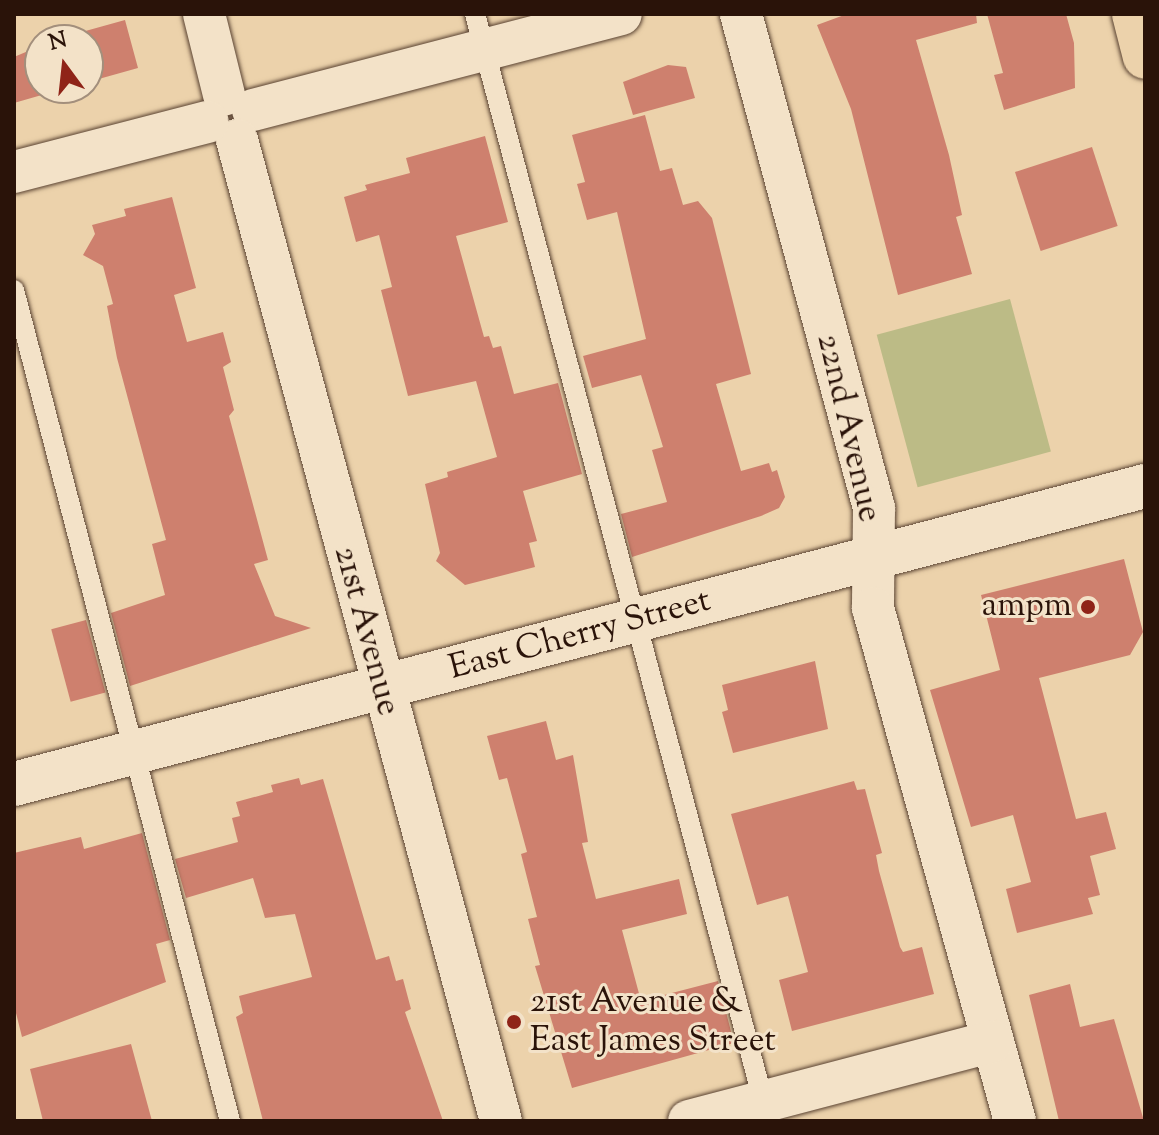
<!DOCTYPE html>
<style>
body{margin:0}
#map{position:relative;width:1159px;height:1135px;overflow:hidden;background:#ecd2ab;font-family:"Sorts Mill Goudy",serif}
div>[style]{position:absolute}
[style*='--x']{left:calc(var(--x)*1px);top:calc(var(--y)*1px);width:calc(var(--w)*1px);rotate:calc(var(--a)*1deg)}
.green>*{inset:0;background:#bcbb86;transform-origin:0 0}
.building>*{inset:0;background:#ce806e;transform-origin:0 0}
.roads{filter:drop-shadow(0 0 2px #5a4332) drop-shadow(0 0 2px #5a4332)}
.lane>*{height:20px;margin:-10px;padding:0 10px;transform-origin:10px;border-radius:10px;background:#f3e2c8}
.street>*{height:42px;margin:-21px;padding:0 21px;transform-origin:21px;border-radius:21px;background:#f3e2c8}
.secondary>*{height:44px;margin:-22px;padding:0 22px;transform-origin:22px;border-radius:22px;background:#f3e2c8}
.primary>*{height:44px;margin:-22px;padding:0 22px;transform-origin:22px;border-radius:22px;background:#ecd2ab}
.dots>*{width:22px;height:22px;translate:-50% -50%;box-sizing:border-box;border:4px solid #f3e2c8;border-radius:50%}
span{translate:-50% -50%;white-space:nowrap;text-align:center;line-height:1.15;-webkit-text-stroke:6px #f3e2c8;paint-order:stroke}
.street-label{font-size:34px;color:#2a1309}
.poi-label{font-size:34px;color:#2a1309}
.right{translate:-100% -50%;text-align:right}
.left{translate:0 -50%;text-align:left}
.frame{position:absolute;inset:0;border:16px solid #2a1309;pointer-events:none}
.north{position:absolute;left:24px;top:24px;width:80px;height:80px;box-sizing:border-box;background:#f3e2c8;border:2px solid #a38f7c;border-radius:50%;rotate:345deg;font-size:22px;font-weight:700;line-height:32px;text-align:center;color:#2a1309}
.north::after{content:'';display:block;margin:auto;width:28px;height:36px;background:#8f2418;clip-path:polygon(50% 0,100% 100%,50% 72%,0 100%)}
</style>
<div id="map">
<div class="green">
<i style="left:1010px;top:299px;width:158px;height:138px;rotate:75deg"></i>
</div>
<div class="building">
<i style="clip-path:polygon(847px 14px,976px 14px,977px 23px,916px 40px,949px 155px,962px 215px,956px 217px,972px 274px,898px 295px,851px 109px,817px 25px)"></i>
<i style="clip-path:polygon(987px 14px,1066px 14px,1074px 43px,1075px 88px,1004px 110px,994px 75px,1003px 73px)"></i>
<i style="clip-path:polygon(125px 20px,138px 68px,88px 82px,88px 40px,53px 40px)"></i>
<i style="clip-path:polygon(40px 46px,40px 88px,66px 88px,14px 103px,14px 57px)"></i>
<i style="clip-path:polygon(668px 65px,686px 67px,695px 98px,633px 115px,623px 82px)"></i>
<i style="clip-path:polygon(645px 115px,660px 171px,672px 168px,683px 205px,698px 201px,712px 218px,751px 374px,716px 384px,741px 471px,769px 463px,772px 472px,777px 470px,785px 497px,779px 508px,761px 516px,632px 557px,621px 514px,667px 502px,652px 450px,663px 447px,641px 375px,592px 388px,583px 356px,646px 339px,617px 212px,587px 220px,577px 184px,585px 182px,572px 135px)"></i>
<i style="clip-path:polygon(485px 136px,508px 222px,456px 236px,484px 337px,489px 336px,493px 348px,501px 346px,514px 394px,558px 383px,582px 474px,523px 491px,537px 541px,529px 543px,535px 567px,465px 585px,436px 561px,440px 553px,425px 484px,448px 477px,447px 472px,497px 457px,476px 381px,408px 396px,381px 290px,392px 287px,379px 235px,356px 242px,344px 197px,367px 190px,365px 185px,410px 173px,406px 158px)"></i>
<i style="left:1092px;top:147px;width:83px;height:81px;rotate:72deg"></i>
<i style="clip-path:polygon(172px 197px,196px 288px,174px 295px,187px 342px,223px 332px,231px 362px,223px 367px,234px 410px,229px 416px,268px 560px,254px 564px,275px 616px,311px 628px,130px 686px,111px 613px,165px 595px,152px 544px,166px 540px,117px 358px,107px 306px,113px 304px,103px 266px,83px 255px,95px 234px,92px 225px,126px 216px,124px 209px)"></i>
<i style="clip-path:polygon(1124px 559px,1143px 632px,1130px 655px,1039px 678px,1076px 819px,1106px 812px,1116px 849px,1090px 856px,1100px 895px,1088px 898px,1093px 914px,1017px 933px,1006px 889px,1031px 882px,1013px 815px,971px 827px,930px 690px,1000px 670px,981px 595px)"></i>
<i style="left:86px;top:620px;width:75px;height:36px;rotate:75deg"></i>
<i style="clip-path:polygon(815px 661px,828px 729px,733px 753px,722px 712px,728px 710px,722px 685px)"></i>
<i style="clip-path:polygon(546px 721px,556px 760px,573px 755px,588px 842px,582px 843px,596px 899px,679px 879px,687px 914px,622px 930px,641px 1001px,718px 981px,734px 1043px,572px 1088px,535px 966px,540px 965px,528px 919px,537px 917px,521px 854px,527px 852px,507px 778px,499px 780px,487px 736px)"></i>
<i style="clip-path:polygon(299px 778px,301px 785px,323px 779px,376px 960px,389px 956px,396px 981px,403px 979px,411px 1009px,405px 1012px,443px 1121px,263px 1121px,236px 1017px,243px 1013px,239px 996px,312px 977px,295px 914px,265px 918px,253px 878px,186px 898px,175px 859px,238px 842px,232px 818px,240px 816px,236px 802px,273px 792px,271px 785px)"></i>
<i style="clip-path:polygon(854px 781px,857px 790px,865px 789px,882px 853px,876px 855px,879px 871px,900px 947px,903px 952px,922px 947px,934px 994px,792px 1031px,779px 980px,808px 972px,788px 896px,757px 905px,731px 814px)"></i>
<i style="clip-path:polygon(142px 833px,170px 940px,156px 944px,166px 982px,22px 1037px,14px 1005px,14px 853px,81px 837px,84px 849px)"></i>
<i style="clip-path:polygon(1070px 984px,1080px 1027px,1114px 1019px,1144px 1121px,1059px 1121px,1029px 995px)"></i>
<i style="clip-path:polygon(131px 1044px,152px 1121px,43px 1121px,30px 1069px)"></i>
</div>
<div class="roads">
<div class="lane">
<i style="--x:475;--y:14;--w:1132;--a:75.15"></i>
<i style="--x:14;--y:290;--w:859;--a:75.43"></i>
</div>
<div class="street">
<i style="--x:204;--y:14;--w:83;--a:76.1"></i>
<i style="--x:741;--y:14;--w:512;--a:74.93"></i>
<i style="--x:874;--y:508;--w:100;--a:90.6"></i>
<i style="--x:873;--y:608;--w:532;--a:74.53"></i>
<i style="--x:253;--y:110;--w:380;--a:-14.6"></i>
<i style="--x:237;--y:140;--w:1016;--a:74.94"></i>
<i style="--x:14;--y:172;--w:200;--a:-14.5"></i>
<i style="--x:689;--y:1121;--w:314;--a:-14.7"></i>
</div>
<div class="secondary">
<i style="--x:14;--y:784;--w:1170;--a:-14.76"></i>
</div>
<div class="primary">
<i style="--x:1134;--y:14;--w:44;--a:75.7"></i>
</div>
</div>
<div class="dots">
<i style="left:1088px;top:607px;background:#8f2418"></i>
<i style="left:514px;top:1022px;background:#8f2418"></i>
</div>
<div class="street-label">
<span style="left:848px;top:428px;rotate:77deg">22nd Avenue</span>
<span style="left:366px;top:631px;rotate:75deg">21st Avenue</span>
<span style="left:580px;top:635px;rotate:-15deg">East Cherry Street</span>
</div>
<div class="poi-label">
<span class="right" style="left:1072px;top:607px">ampm</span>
<span class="left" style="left:530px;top:1022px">21st Avenue &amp;<br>East James Street</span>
</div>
<div class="frame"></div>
<div class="north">N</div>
</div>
